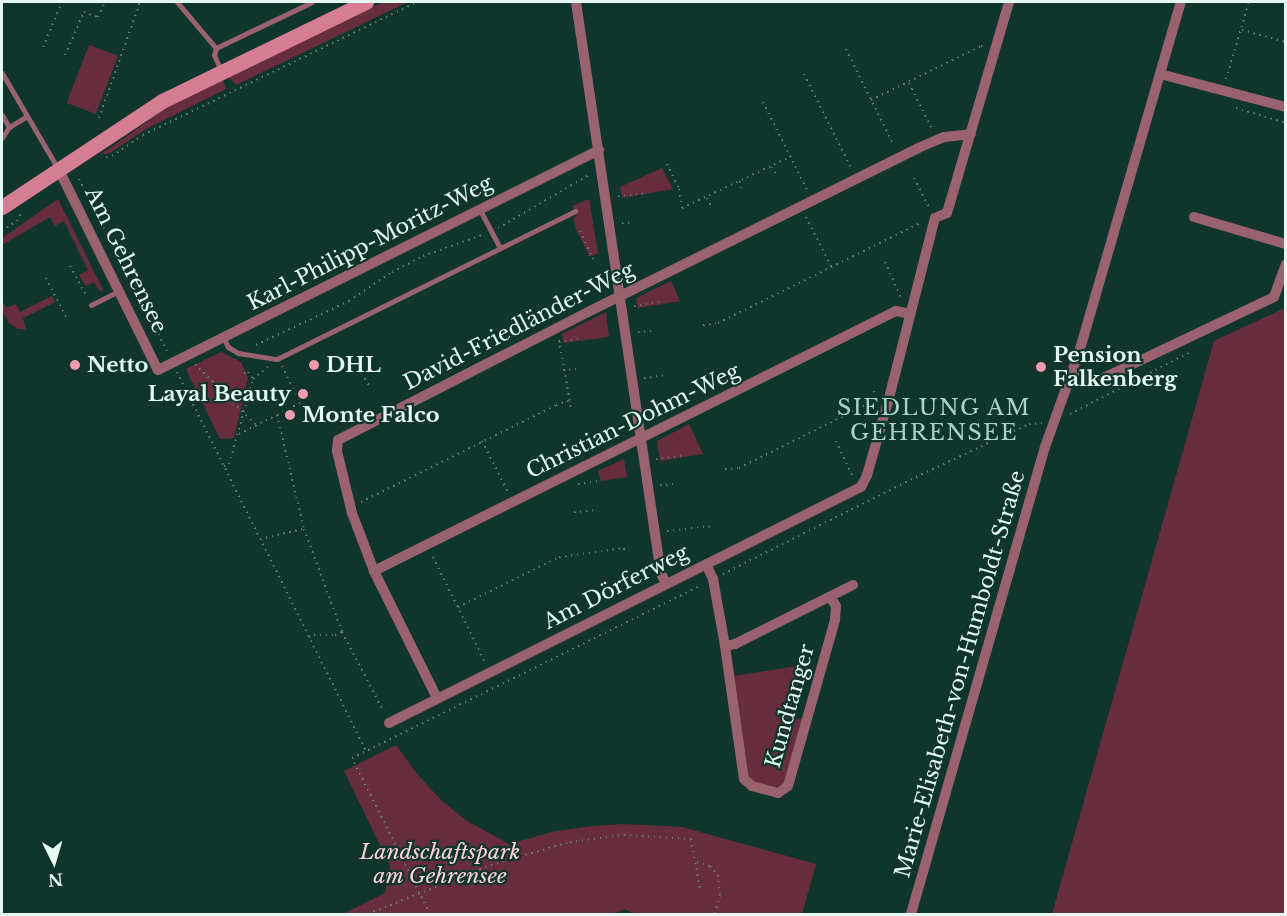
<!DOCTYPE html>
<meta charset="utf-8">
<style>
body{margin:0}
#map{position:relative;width:1287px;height:916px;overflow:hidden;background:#10352d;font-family:"Libre Baskerville",serif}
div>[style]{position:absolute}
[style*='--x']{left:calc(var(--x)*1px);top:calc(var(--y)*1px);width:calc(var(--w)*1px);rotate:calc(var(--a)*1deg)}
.green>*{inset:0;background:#682d3d;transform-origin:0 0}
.path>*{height:2px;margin-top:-1px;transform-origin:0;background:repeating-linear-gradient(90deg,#5d7c74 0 1.5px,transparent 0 6px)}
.lane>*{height:5px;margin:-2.5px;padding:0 2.5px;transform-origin:2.5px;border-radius:2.5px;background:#99626e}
.street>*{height:10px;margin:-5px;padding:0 5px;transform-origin:5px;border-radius:5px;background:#99626e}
.secondary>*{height:15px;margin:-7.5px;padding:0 7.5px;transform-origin:7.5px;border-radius:7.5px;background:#d57e93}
.dots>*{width:16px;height:16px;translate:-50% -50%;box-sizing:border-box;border:3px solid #10352d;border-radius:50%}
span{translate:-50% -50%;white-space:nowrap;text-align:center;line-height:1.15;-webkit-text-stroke:4.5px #10352d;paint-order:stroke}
.street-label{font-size:21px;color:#e5f9f3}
.poi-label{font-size:21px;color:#e5f9f3;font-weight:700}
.left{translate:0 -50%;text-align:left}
.right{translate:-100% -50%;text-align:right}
.park-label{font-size:21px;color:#fed0d9;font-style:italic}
.neighbourhood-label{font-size:22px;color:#aad2c6;letter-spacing:1.5px}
.frame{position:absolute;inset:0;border:3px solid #e5f9f3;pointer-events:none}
.north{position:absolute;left:24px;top:832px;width:60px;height:60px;-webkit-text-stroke:4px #10352d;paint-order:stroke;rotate:175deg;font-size:16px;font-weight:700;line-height:24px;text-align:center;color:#e5f9f3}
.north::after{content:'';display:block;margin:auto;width:21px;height:27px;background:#e5f9f3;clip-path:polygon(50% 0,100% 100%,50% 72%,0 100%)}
</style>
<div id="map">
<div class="green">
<i style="clip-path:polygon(383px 2px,408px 2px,236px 85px,228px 77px)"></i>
<i style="left:89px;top:45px;width:31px;height:62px;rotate:21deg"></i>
<i style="clip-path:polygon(223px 80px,226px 89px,146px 129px,110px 153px,100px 155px,169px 106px)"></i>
<i style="clip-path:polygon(662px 168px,673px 189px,622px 198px,620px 187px)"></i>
<i style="clip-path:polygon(58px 199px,103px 290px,100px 292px,94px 282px,86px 286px,79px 275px,88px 270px,64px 221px,55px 226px,50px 217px,2px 245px,2px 238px)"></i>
<i style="clip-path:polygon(589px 199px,598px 253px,590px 257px,577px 231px,573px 218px,577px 216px,572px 206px)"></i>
<i style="clip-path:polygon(671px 281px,680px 301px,638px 308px,636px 298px)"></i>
<i style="clip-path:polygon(52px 296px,55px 302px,23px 318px,26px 329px,18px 329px,9px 323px,2px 310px,2px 300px,6px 308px,16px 304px,20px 312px)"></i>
<i style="clip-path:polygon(1285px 308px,1285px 914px,1052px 914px,1214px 341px)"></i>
<i style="clip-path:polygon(606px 312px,609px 337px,563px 343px,562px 334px)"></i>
<i style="clip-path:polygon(221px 352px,241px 362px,248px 378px,234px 438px,220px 439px,186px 369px)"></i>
<i style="clip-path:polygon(689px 424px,703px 454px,660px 461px,657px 441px)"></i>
<i style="clip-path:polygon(624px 459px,627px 477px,601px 481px,598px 471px)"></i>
<i style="clip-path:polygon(804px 665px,788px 720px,802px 718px,784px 783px,774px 788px,753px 782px,749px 778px,734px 676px)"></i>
<i style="clip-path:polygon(396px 745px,417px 774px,441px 800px,467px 821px,509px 844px,556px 831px,593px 826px,623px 824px,682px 827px,816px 864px,802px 914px,635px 914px,625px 909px,613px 914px,343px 914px,385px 893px,390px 866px,344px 771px)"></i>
</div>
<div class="path">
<i style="--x:1242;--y:30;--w:46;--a:15.3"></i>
<i style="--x:1284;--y:42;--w:7;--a:-74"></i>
<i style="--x:43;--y:47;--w:49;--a:-67.1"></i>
<i style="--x:846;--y:49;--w:108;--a:63.7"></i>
<i style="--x:65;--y:55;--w:47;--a:-66.2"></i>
<i style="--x:84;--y:12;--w:15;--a:20"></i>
<i style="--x:98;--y:17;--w:17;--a:-65"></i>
<i style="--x:804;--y:74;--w:105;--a:63.4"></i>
<i style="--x:1226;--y:79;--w:80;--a:-73.4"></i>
<i style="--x:909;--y:83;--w:51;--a:63.4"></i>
<i style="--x:871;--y:100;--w:123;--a:-26.1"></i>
<i style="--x:981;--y:46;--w:4;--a:14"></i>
<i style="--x:763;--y:102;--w:98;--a:63.4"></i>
<i style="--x:1236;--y:108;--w:52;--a:16.7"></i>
<i style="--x:99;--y:118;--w:123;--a:-70.5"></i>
<i style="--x:106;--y:157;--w:6;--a:-9"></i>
<i style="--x:112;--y:156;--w:37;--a:-34"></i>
<i style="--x:143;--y:135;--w:305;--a:-25.9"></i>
<i style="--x:667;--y:164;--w:28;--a:64"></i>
<i style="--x:679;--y:189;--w:19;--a:81"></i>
<i style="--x:682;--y:208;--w:119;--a:-25.3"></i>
<i style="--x:771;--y:167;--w:9;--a:54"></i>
<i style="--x:914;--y:178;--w:34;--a:63"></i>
<i style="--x:79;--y:179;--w:193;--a:62.9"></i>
<i style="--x:740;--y:181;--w:7;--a:82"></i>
<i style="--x:618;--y:196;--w:27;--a:-6"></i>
<i style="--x:707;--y:198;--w:9;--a:63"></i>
<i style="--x:806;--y:217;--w:57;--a:63"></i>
<i style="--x:622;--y:223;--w:12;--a:-5"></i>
<i style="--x:498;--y:228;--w:105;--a:-30.2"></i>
<i style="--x:2;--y:231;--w:18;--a:-34"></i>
<i style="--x:17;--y:221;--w:10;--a:-61"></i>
<i style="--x:580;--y:231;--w:31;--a:65"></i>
<i style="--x:885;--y:262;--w:39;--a:66"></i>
<i style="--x:70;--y:266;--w:35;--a:61"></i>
<i style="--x:46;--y:278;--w:44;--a:62.9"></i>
<i style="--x:634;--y:306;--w:25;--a:-9"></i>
<i style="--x:703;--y:325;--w:15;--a:-8"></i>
<i style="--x:718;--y:323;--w:228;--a:-26.3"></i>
<i style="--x:638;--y:332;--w:13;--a:-4"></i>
<i style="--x:559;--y:340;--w:69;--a:80"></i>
<i style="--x:559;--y:342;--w:23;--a:-10"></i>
<i style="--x:256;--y:345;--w:103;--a:-25.3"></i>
<i style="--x:349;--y:301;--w:52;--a:-34"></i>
<i style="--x:392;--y:272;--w:35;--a:-27"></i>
<i style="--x:423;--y:256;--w:63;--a:-19.6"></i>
<i style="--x:195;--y:364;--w:86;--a:45"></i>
<i style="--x:282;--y:366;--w:41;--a:64.1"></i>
<i style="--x:300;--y:403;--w:26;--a:152"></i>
<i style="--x:277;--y:415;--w:117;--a:76.7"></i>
<i style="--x:304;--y:529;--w:110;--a:69.7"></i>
<i style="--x:342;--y:632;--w:90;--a:62.3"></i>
<i style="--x:563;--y:370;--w:14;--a:-4"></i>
<i style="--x:177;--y:372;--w:424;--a:63.5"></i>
<i style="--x:244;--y:373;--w:4;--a:-14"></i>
<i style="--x:248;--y:372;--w:9;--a:54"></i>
<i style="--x:362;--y:373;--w:18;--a:61"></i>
<i style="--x:644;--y:378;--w:22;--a:-8"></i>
<i style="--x:874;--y:391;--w:6;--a:72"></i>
<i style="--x:1070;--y:414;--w:135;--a:-27.3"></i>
<i style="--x:239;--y:434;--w:42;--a:-26.6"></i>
<i style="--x:482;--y:441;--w:57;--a:63"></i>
<i style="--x:836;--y:441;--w:38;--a:65"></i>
<i style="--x:656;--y:459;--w:26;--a:-7"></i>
<i style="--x:224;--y:466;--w:5;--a:-22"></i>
<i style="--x:229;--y:464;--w:88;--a:-74.2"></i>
<i style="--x:253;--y:379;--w:19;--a:-39"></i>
<i style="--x:725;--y:469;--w:14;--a:-4"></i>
<i style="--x:739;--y:468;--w:153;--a:-26.4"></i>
<i style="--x:578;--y:484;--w:21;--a:-8"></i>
<i style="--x:660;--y:485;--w:13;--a:-4"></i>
<i style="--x:361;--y:502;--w:218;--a:-26.4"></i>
<i style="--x:556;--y:405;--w:13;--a:-18"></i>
<i style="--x:574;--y:512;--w:22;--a:-5"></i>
<i style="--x:667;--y:531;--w:42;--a:-6.8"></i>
<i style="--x:709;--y:526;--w:5;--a:79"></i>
<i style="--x:260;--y:539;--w:44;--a:-13.1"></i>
<i style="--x:433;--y:557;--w:117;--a:63.7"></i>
<i style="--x:723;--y:574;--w:216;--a:-26.7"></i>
<i style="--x:916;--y:477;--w:125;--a:-25.1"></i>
<i style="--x:1029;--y:424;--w:13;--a:-4"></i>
<i style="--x:458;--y:607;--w:113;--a:-26.3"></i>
<i style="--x:559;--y:557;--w:66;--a:-7.9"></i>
<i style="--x:624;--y:548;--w:4;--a:90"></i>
<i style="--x:309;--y:637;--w:5;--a:-22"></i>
<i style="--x:314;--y:635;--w:21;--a:0"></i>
<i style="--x:335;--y:635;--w:8;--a:-23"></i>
<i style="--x:697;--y:862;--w:14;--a:17"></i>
<i style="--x:710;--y:866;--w:12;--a:48"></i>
<i style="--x:718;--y:875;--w:20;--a:84"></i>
<i style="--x:720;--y:895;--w:20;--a:105"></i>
<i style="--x:368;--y:914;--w:132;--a:-21.7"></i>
<i style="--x:491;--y:865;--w:82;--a:-16.2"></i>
<i style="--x:570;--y:842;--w:54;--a:-7.4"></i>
<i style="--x:624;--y:835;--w:67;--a:3.4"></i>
<i style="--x:691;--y:839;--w:52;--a:80"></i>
<i style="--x:430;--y:914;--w:174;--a:-116.6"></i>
<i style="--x:352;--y:758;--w:390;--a:-26.3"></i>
</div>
<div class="lane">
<i style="--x:177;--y:2;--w:60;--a:49.7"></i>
<i style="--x:216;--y:48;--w:7;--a:106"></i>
<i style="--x:214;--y:55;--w:17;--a:66"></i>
<i style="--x:216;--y:48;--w:106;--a:-25.6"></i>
<i style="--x:2;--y:73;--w:109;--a:59.7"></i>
<i style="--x:2;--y:115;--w:14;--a:60"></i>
<i style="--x:2;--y:138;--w:13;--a:-58"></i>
<i style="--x:9;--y:127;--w:21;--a:-31"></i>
<i style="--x:480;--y:210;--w:43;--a:62.2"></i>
<i style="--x:91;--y:305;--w:31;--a:-27"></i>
<i style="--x:224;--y:339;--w:9;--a:63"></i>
<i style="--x:228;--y:347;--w:12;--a:31"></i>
<i style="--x:238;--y:353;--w:39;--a:9"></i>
<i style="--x:277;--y:359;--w:333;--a:-26.4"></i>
</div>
<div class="street">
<i style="--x:576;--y:2;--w:578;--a:81.55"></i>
<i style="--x:661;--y:574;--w:10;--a:61"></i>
<i style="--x:1160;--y:74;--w:130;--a:14.7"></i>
<i style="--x:58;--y:168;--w:225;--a:63.7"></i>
<i style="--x:158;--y:370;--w:493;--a:-26.5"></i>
<i style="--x:1194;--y:217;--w:96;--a:16.4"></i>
<i style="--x:1070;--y:377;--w:27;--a:8"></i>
<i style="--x:1097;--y:381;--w:196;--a:-25.4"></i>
<i style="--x:1274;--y:297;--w:35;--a:-70"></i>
<i style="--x:706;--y:564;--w:17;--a:65"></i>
<i style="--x:713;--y:579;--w:68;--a:79.8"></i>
<i style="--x:725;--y:646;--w:134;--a:81.9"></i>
<i style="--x:744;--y:779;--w:11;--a:41"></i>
<i style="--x:752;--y:786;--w:27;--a:15"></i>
<i style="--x:778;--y:793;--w:12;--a:-35"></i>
<i style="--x:788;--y:786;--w:173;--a:-74.2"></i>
<i style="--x:835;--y:620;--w:14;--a:-86"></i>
<i style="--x:836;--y:606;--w:11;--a:-124"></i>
<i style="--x:374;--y:571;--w:583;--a:-26.48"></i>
<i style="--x:896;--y:311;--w:15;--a:11"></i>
<i style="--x:725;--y:646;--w:10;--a:-11"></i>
<i style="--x:735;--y:644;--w:132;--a:-26.6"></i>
<i style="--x:437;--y:698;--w:142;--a:-116.4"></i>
<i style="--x:374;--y:571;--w:62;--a:-110.8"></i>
<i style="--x:352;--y:513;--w:64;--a:-103.6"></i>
<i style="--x:337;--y:451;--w:11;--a:-85"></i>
<i style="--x:338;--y:440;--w:285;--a:-27.1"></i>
<i style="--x:592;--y:310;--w:364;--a:-26.4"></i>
<i style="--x:918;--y:148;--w:28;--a:-23"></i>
<i style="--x:944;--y:137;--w:27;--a:-6"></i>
<i style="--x:389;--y:723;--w:528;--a:-26.57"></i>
<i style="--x:861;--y:487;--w:13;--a:-63"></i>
<i style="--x:867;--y:475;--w:76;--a:-74"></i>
<i style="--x:888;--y:402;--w:190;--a:-75.7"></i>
<i style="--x:935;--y:218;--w:13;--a:-23"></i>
<i style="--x:947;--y:213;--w:220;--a:-73.6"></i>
<i style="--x:911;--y:914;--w:486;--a:-74"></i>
<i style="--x:1045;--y:447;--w:104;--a:-70.3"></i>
<i style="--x:1080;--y:349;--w:361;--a:-73.8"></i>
</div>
<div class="secondary">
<i style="--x:2;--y:207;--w:192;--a:-33.5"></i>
<i style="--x:162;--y:101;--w:227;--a:-25.9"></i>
</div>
<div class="dots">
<i style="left:75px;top:365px;background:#f29aae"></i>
<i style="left:314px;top:365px;background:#f29aae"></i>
<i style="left:1041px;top:367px;background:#f29aae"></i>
<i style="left:303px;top:394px;background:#f29aae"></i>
<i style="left:290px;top:415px;background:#f29aae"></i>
</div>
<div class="street-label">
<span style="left:370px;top:243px;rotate:-27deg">Karl-Philipp-Moritz-Weg</span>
<span style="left:126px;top:260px;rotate:64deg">Am Gehrensee</span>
<span style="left:519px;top:326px;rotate:-27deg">David-Friedländer-Weg</span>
<span style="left:633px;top:421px;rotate:-26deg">Christian-Dohm-Weg</span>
<span style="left:616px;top:587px;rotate:-27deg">Am Dörferweg</span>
<span style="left:960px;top:674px;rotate:-74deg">Marie-Elisabeth-von-Humboldt-Straße</span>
<span style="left:790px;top:706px;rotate:-74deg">Kundtanger</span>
</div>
<div class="poi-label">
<span class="left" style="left:1053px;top:367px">Pension<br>Falkenberg</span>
<span class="left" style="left:87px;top:365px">Netto</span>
<span class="left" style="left:326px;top:365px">DHL</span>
<span class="right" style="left:291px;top:394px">Layal Beauty</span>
<span class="left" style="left:302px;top:415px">Monte Falco</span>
</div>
<div class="park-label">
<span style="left:440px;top:864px">Landschaftspark<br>am Gehrensee</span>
</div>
<div class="neighbourhood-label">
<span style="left:934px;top:420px">SIEDLUNG AM<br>GEHRENSEE</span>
</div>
<div class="frame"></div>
<div class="north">N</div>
</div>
